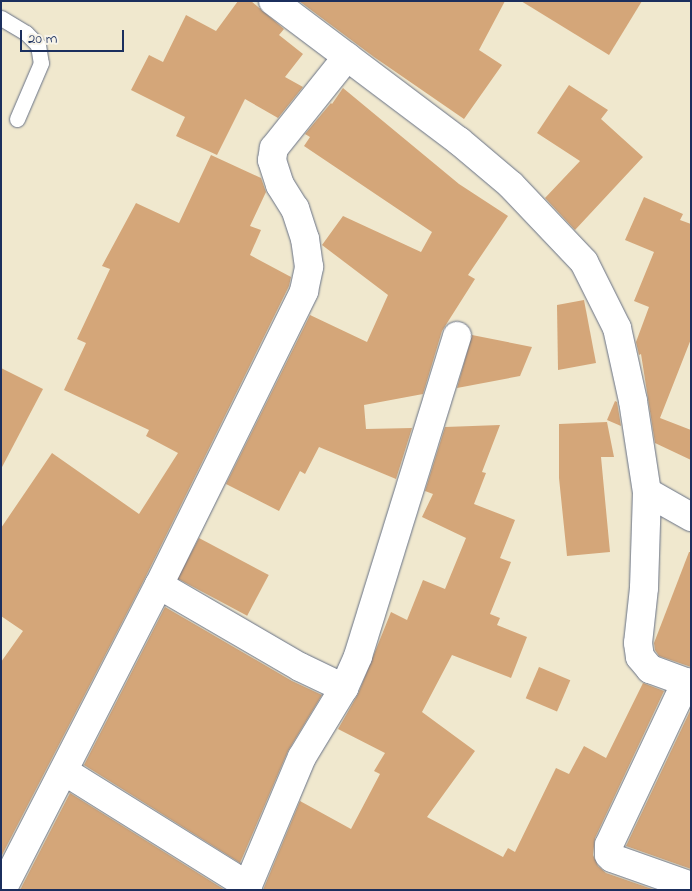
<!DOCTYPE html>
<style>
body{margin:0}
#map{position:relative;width:692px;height:891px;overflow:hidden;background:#f0e8ce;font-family:"Indie Flower",sans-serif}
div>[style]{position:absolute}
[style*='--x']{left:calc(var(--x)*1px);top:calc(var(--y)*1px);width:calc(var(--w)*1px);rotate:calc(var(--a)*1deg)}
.building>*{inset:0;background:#d4a679;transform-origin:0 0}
.roads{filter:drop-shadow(0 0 1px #667085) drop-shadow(0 0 1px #667085)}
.lane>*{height:15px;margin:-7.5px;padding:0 7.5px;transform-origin:7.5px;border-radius:7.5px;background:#fff}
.street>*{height:28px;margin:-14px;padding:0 14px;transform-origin:14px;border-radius:14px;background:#fff}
span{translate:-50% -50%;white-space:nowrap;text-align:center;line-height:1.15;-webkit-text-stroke:4px #f7f3e8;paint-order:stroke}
.frame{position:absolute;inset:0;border:2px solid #1b2f5e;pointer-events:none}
.scale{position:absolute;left:20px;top:30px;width:104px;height:22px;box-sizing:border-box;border:2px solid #1b2f5e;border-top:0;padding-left:6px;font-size:15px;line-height:18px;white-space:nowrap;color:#1b2f5e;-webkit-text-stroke:4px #f7f3e8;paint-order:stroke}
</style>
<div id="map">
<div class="building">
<i style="clip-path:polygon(238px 1px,251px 1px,284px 29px,279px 35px,303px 54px,285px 77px,303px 87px,278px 118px,245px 99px,217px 155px,176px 136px,185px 117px,131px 90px,149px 55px,163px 62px,186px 15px,216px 31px)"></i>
<i style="clip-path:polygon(299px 1px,505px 1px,479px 50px,502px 65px,464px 119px,374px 57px)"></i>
<i style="clip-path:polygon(521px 1px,642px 1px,609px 55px)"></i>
<i style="clip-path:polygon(569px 85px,608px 110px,601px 119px,643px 157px,575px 230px,545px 198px,580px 161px,537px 133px)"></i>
<i style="clip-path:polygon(343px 88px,459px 184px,508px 216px,468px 275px,475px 279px,442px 331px,423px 394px,364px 405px,366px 429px,412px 428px,396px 479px,319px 447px,305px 474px,300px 471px,279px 511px,226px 484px,310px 315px,367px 342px,388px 295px,322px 245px,343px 216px,421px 252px,432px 232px,304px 146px,310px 137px,305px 134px,331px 103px,332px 104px)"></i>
<i style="clip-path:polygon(211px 155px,261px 178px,266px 192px,250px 226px,261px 230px,250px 255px,291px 277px,289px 286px,145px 578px,1px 857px,1px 662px,23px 631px,1px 616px,1px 528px,52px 453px,139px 514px,178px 453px,146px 436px,149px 430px,64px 390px,86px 343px,77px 339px,110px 269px,102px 266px,136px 203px,179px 223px)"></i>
<i style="clip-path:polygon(644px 197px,683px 214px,680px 220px,691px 224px,691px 339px,660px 418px,691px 430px,691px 460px,655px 443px,641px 354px,639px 355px,636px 342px,649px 307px,634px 301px,654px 252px,625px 240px)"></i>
<i style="clip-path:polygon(584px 300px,596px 363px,558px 370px,557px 305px)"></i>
<i style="clip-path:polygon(472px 335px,532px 347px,520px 376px,457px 388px)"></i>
<i style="clip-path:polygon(1px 368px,43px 389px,1px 469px)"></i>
<i style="clip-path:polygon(615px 401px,617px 402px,621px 426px,607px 420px)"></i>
<i style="clip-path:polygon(607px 422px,614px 457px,601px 457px,610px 552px,567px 556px,559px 478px,559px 424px)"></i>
<i style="clip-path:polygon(500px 425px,482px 472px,486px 473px,474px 504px,515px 520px,500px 558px,511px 562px,490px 614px,500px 618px,497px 625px,527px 637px,511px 678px,452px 655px,422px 712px,475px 751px,427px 817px,503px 857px,508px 848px,515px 852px,556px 768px,569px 774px,584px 746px,606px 758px,643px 683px,664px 691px,595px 838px,593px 855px,598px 866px,606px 873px,655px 890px,263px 890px,300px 801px,351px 829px,380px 774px,374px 771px,385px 753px,338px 729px,358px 694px,391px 612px,407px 620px,423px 580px,445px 589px,466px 538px,422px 517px,433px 494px,425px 491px,445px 427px)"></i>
<i style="left:199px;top:538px;width:79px;height:46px;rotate:28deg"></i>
<i style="clip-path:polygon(689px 552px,691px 552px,691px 667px,659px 656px,655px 650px,654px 643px)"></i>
<i style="clip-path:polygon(165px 607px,292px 681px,322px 695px,288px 751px,240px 863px,84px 765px)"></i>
<i style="left:539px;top:667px;width:34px;height:34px;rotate:23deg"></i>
<i style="clip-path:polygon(691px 709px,691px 869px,626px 846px)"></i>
<i style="clip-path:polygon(70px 793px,225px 890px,20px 890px)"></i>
</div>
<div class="roads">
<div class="lane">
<i style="--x:1;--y:18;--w:29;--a:31"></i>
<i style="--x:26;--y:33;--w:17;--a:45"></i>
<i style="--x:38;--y:45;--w:18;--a:81"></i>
<i style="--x:41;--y:63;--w:61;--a:113.2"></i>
</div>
<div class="street">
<i style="--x:273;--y:1;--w:233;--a:37"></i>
<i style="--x:459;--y:141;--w:68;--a:40.2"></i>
<i style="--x:511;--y:185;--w:106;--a:46.5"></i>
<i style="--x:584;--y:262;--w:74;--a:63.4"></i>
<i style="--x:617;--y:328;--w:75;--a:77.6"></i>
<i style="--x:633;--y:401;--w:92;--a:81.3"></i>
<i style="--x:647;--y:492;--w:96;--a:91.8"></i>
<i style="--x:644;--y:588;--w:55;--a:96.2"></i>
<i style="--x:638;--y:643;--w:14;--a:82"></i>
<i style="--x:640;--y:657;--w:16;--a:50"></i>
<i style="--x:650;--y:669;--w:44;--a:20.1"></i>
<i style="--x:647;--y:492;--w:51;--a:29.6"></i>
<i style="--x:159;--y:585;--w:163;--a:30.2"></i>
<i style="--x:300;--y:667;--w:49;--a:25.5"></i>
<i style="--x:686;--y:682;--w:180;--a:115.3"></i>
<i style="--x:609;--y:845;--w:10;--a:90"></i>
<i style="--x:609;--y:855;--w:4;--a:45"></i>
<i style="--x:612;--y:858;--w:84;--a:19.5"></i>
<i style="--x:64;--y:771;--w:217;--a:32"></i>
<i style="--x:2;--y:890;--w:343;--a:-62.8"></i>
<i style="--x:159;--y:585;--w:328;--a:-63.7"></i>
<i style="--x:304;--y:291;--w:25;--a:-78"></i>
<i style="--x:309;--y:267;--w:28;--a:-98"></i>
<i style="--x:305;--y:239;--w:32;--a:-108"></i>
<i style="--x:295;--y:209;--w:28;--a:-122"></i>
<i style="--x:280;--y:185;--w:26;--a:-108"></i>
<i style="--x:272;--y:160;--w:12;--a:-81"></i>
<i style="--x:274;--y:148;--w:117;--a:-51.3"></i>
<i style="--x:246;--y:890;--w:144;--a:-67.2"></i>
<i style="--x:302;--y:757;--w:81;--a:-58.7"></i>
<i style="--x:344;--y:688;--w:35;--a:-66"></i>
<i style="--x:358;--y:656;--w:335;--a:-72.8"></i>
</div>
</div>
<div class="frame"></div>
<div class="scale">20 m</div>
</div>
